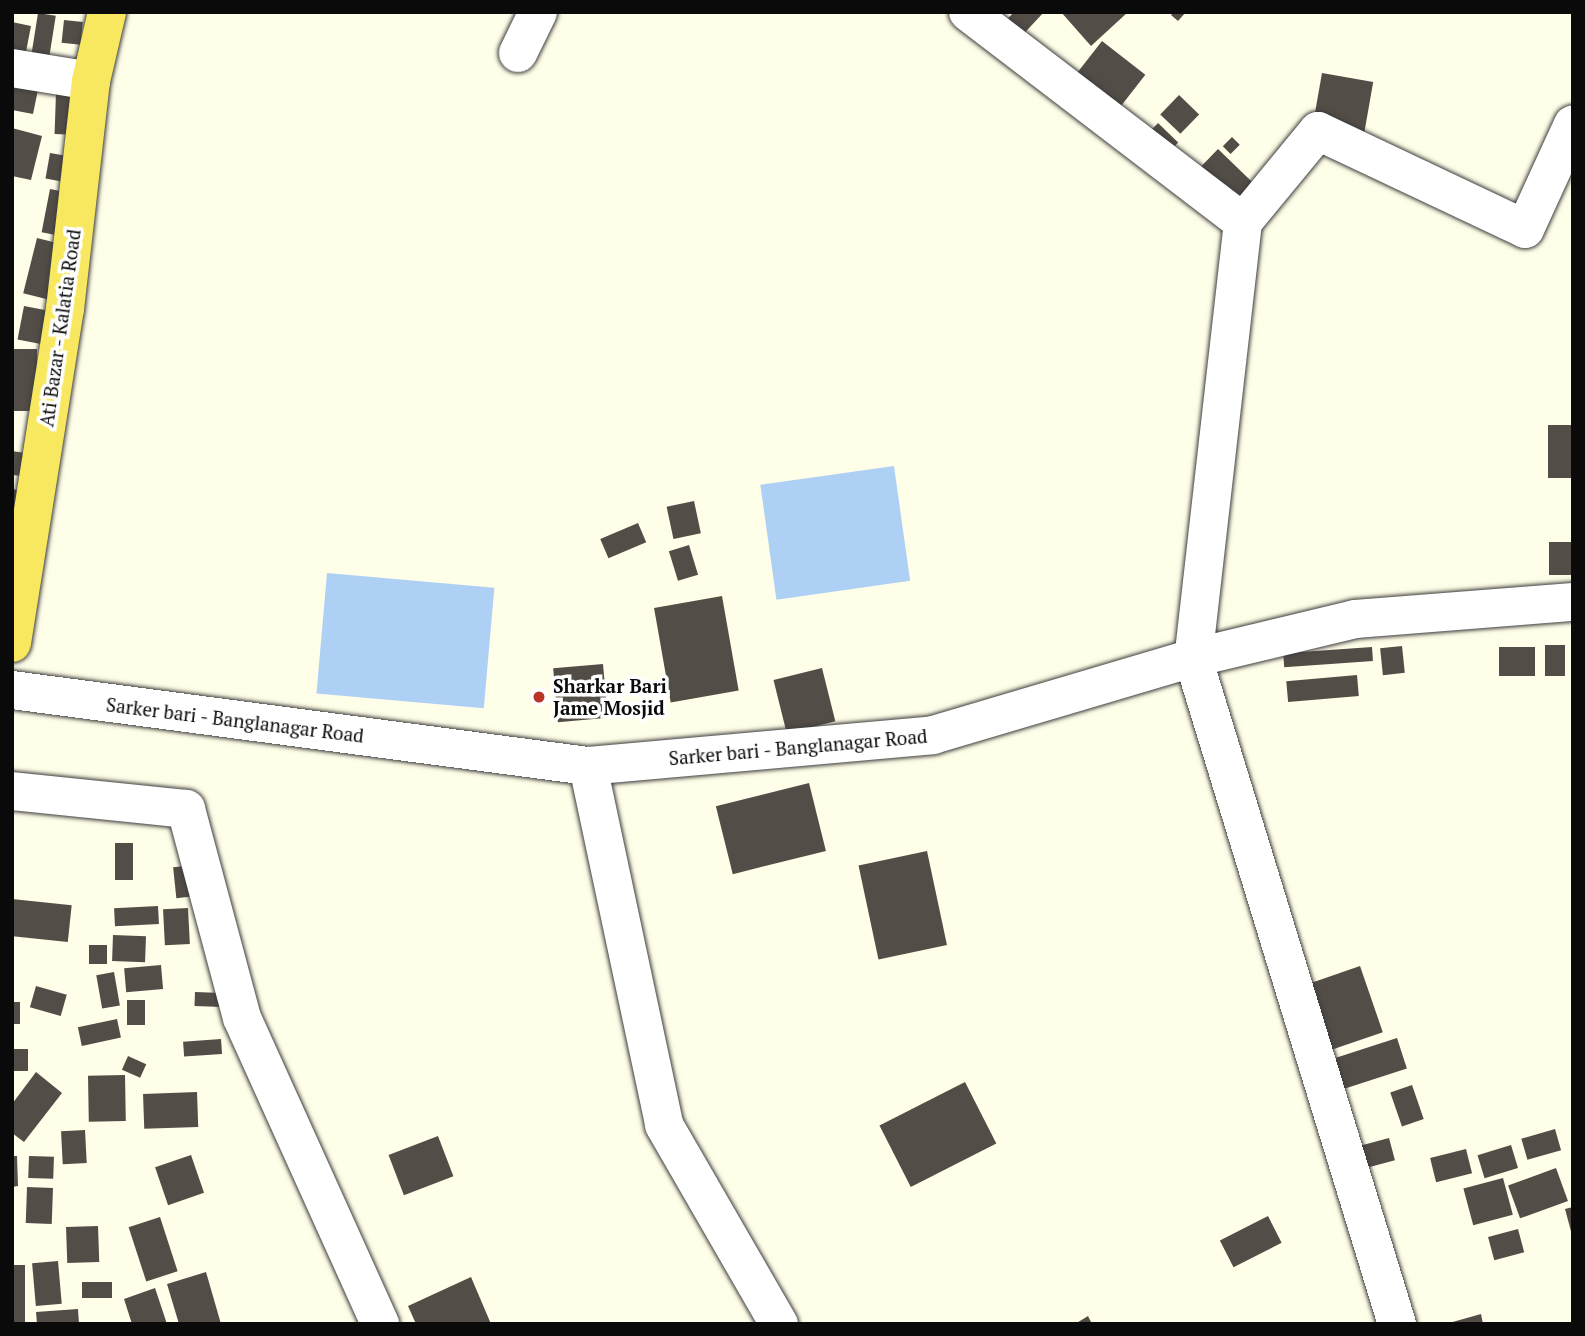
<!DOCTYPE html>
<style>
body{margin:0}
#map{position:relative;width:1585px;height:1336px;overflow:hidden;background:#fffee8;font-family:"PT Serif",serif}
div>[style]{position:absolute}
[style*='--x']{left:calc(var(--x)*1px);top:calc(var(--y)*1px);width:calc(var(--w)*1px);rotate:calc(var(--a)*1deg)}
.water>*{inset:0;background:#aed0f5;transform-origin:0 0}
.building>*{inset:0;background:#534d47;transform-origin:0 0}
.roads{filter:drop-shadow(0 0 2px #3d3d3d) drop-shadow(0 0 2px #3d3d3d)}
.minor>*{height:38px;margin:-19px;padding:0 19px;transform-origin:19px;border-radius:19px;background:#fff}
.major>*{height:38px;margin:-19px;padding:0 19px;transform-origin:19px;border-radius:19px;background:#f7e860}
.dots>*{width:19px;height:19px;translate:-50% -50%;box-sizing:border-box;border:4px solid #fff;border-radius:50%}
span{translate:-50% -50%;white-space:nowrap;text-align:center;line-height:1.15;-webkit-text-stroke:7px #fff;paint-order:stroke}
.street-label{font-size:19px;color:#0a0a0a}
.poi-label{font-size:19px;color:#0a0a0a;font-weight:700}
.left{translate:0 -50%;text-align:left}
.frame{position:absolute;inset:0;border:14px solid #0a0a0a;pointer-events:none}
</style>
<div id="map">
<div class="water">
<i style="left:894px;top:466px;width:116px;height:135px;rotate:82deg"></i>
<i style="left:327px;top:573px;width:168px;height:121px;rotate:5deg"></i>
</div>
<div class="building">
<i style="clip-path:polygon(1014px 12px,1044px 12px,1017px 41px,1001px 26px)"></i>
<i style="clip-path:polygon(1061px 12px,1128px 12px,1091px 46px)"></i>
<i style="clip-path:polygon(1186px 12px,1178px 21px,1171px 15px,1174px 12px)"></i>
<i style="left:38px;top:13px;width:18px;height:49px;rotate:9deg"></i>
<i style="left:64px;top:20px;width:19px;height:23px;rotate:6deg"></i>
<i style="clip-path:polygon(12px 22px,31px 26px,23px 67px,12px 65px)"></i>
<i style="left:1102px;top:41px;width:55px;height:51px;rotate:38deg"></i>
<i style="left:1322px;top:73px;width:52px;height:55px;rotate:10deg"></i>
<i style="clip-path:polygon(12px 74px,40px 80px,33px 114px,12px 110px)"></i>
<i style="left:56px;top:93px;width:26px;height:41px;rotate:2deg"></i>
<i style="left:1179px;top:95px;width:28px;height:27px;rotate:44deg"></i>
<i style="left:1158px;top:123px;width:28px;height:16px;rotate:44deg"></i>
<i style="clip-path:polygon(12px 128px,42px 136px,31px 180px,12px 176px)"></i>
<i style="left:1232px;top:137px;width:11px;height:13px;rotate:45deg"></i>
<i style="left:1218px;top:149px;width:59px;height:31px;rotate:44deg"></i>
<i style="left:50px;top:153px;width:29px;height:26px;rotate:10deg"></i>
<i style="left:50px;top:189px;width:21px;height:44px;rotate:11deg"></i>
<i style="left:37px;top:238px;width:38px;height:57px;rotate:14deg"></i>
<i style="left:24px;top:306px;width:33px;height:34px;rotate:11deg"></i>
<i style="left:12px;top:349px;width:25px;height:62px"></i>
<i style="left:1573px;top:425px;width:53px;height:25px;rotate:90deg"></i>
<i style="clip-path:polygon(12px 451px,25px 453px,23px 476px,12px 475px)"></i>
<i style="clip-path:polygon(12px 489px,24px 491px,12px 536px)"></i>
<i style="left:694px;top:501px;width:33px;height:28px;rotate:78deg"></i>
<i style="left:638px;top:523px;width:21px;height:41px;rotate:67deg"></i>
<i style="left:1549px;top:542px;width:24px;height:33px"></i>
<i style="left:689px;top:545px;width:31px;height:21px;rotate:73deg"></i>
<i style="left:722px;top:596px;width:96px;height:69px;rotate:80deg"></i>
<i style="left:1545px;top:645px;width:20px;height:31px"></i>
<i style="left:1402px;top:646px;width:27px;height:22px;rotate:84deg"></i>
<i style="left:1372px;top:647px;width:14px;height:89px;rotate:86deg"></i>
<i style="left:1535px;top:647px;width:29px;height:36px;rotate:90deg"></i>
<i style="left:603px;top:664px;width:54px;height:50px;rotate:85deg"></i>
<i style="left:822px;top:668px;width:55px;height:50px;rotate:76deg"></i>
<i style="left:1357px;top:675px;width:21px;height:71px;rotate:85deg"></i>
<i style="left:809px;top:783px;width:70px;height:96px;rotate:76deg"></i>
<i style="left:115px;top:843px;width:18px;height:37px"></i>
<i style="left:927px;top:851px;width:96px;height:70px;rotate:78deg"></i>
<i style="left:195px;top:865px;width:31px;height:22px;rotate:84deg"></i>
<i style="left:12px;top:899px;width:60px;height:37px;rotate:6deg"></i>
<i style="left:158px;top:906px;width:18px;height:44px;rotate:87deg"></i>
<i style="left:188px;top:908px;width:36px;height:25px;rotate:87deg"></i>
<i style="left:113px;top:935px;width:33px;height:26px;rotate:2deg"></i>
<i style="left:89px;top:945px;width:18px;height:19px"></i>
<i style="left:161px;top:965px;width:24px;height:37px;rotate:85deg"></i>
<i style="left:1360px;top:966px;width:70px;height:58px;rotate:71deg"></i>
<i style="left:114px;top:972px;width:34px;height:18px;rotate:80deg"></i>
<i style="left:36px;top:986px;width:32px;height:22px;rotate:16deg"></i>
<i style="left:195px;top:992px;width:34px;height:14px;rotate:2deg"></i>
<i style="left:127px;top:1000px;width:18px;height:25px"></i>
<i style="left:12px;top:1002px;width:8px;height:22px"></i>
<i style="left:117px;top:1019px;width:19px;height:40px;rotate:78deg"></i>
<i style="left:1397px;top:1038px;width:32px;height:69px;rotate:72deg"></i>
<i style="left:221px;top:1039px;width:15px;height:38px;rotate:86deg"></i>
<i style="left:12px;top:1049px;width:16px;height:22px"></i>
<i style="left:128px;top:1056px;width:20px;height:15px;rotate:24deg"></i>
<i style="clip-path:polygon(36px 1072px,62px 1093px,24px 1142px,12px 1133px,12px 1104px)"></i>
<i style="left:125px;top:1075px;width:46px;height:37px;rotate:89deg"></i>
<i style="left:965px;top:1082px;width:69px;height:96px;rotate:63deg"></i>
<i style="left:1412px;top:1085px;width:36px;height:23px;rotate:71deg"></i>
<i style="left:197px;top:1092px;width:35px;height:54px;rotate:88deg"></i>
<i style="left:1555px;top:1129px;width:22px;height:35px;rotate:74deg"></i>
<i style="left:85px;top:1130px;width:33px;height:24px;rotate:87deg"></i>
<i style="left:438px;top:1136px;width:43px;height:53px;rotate:69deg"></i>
<i style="left:1389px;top:1138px;width:23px;height:29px;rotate:75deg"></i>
<i style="left:1511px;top:1145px;width:24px;height:35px;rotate:73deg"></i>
<i style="left:1466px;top:1149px;width:25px;height:37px;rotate:76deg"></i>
<i style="left:191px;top:1155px;width:40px;height:38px;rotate:71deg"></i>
<i style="clip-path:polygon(12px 1156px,17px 1156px,18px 1186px,12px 1187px)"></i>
<i style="left:29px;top:1156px;width:25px;height:22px;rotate:2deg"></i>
<i style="left:1556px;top:1168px;width:35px;height:51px;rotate:70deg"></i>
<i style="left:1503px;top:1178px;width:38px;height:41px;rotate:75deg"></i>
<i style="left:27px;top:1187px;width:26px;height:36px;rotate:2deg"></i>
<i style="clip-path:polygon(1573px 1207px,1573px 1235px,1572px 1235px,1565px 1209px)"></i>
<i style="left:1268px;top:1216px;width:30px;height:54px;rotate:63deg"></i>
<i style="left:160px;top:1217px;width:57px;height:33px;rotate:72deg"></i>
<i style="left:98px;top:1226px;width:36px;height:32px;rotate:88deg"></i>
<i style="left:1518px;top:1229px;width:24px;height:31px;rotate:75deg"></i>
<i style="left:58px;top:1261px;width:43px;height:26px;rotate:85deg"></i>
<i style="left:12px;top:1265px;width:13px;height:59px"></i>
<i style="clip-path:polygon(206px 1272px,221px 1324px,179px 1324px,167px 1284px)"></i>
<i style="clip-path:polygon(471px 1277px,491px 1324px,416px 1324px,408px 1306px)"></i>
<i style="left:82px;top:1282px;width:30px;height:16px"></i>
<i style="clip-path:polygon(155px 1288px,167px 1324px,132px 1324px,124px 1299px)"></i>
<i style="clip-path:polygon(78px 1309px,79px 1324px,37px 1324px,36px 1312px)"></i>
<i style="clip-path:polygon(1481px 1314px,1483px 1324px,1449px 1324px,1449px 1323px)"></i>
<i style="clip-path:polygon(1088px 1316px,1092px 1324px,1075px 1324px)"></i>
</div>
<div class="roads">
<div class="minor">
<i style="--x:968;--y:12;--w:346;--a:37.4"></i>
<i style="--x:1243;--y:222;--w:439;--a:96.5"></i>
<i style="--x:1193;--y:658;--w:697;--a:72.97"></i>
<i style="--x:518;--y:53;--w:46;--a:-64"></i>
<i style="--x:12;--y:68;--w:80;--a:9.3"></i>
<i style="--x:1243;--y:222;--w:118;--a:-50.5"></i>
<i style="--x:1318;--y:131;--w:229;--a:25.3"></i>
<i style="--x:1525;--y:229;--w:115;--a:-65.4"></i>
<i style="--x:12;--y:690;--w:581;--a:7.52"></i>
<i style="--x:588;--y:766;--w:346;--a:-5.1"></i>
<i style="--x:933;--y:735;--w:271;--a:-16.5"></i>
<i style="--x:1193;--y:658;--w:167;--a:-13.5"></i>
<i style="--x:1355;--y:619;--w:219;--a:-4.5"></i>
<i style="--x:588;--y:766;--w:367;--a:78"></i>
<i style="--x:664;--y:1125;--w:230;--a:60"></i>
<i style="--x:12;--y:791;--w:175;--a:5.9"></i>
<i style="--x:186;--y:809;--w:216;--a:75"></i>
<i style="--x:242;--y:1018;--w:336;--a:65.7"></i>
</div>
<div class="major">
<i style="--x:12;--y:643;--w:338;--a:-81"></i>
<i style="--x:65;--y:309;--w:229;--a:-83.5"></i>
<i style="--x:91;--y:81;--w:71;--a:-76.9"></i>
</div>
</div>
<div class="dots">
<i style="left:539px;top:697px;background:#b73426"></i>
</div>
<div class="street-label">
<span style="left:60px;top:328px;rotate:-82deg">Ati Bazar - Kalatia Road</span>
<span style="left:235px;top:720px;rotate:7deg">Sarker bari - Banglanagar Road</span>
<span style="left:798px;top:747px;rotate:-5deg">Sarker bari - Banglanagar Road</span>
</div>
<div class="poi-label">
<span class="left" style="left:553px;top:697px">Sharkar Bari<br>Jame Mosjid</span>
</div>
<div class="frame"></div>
</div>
